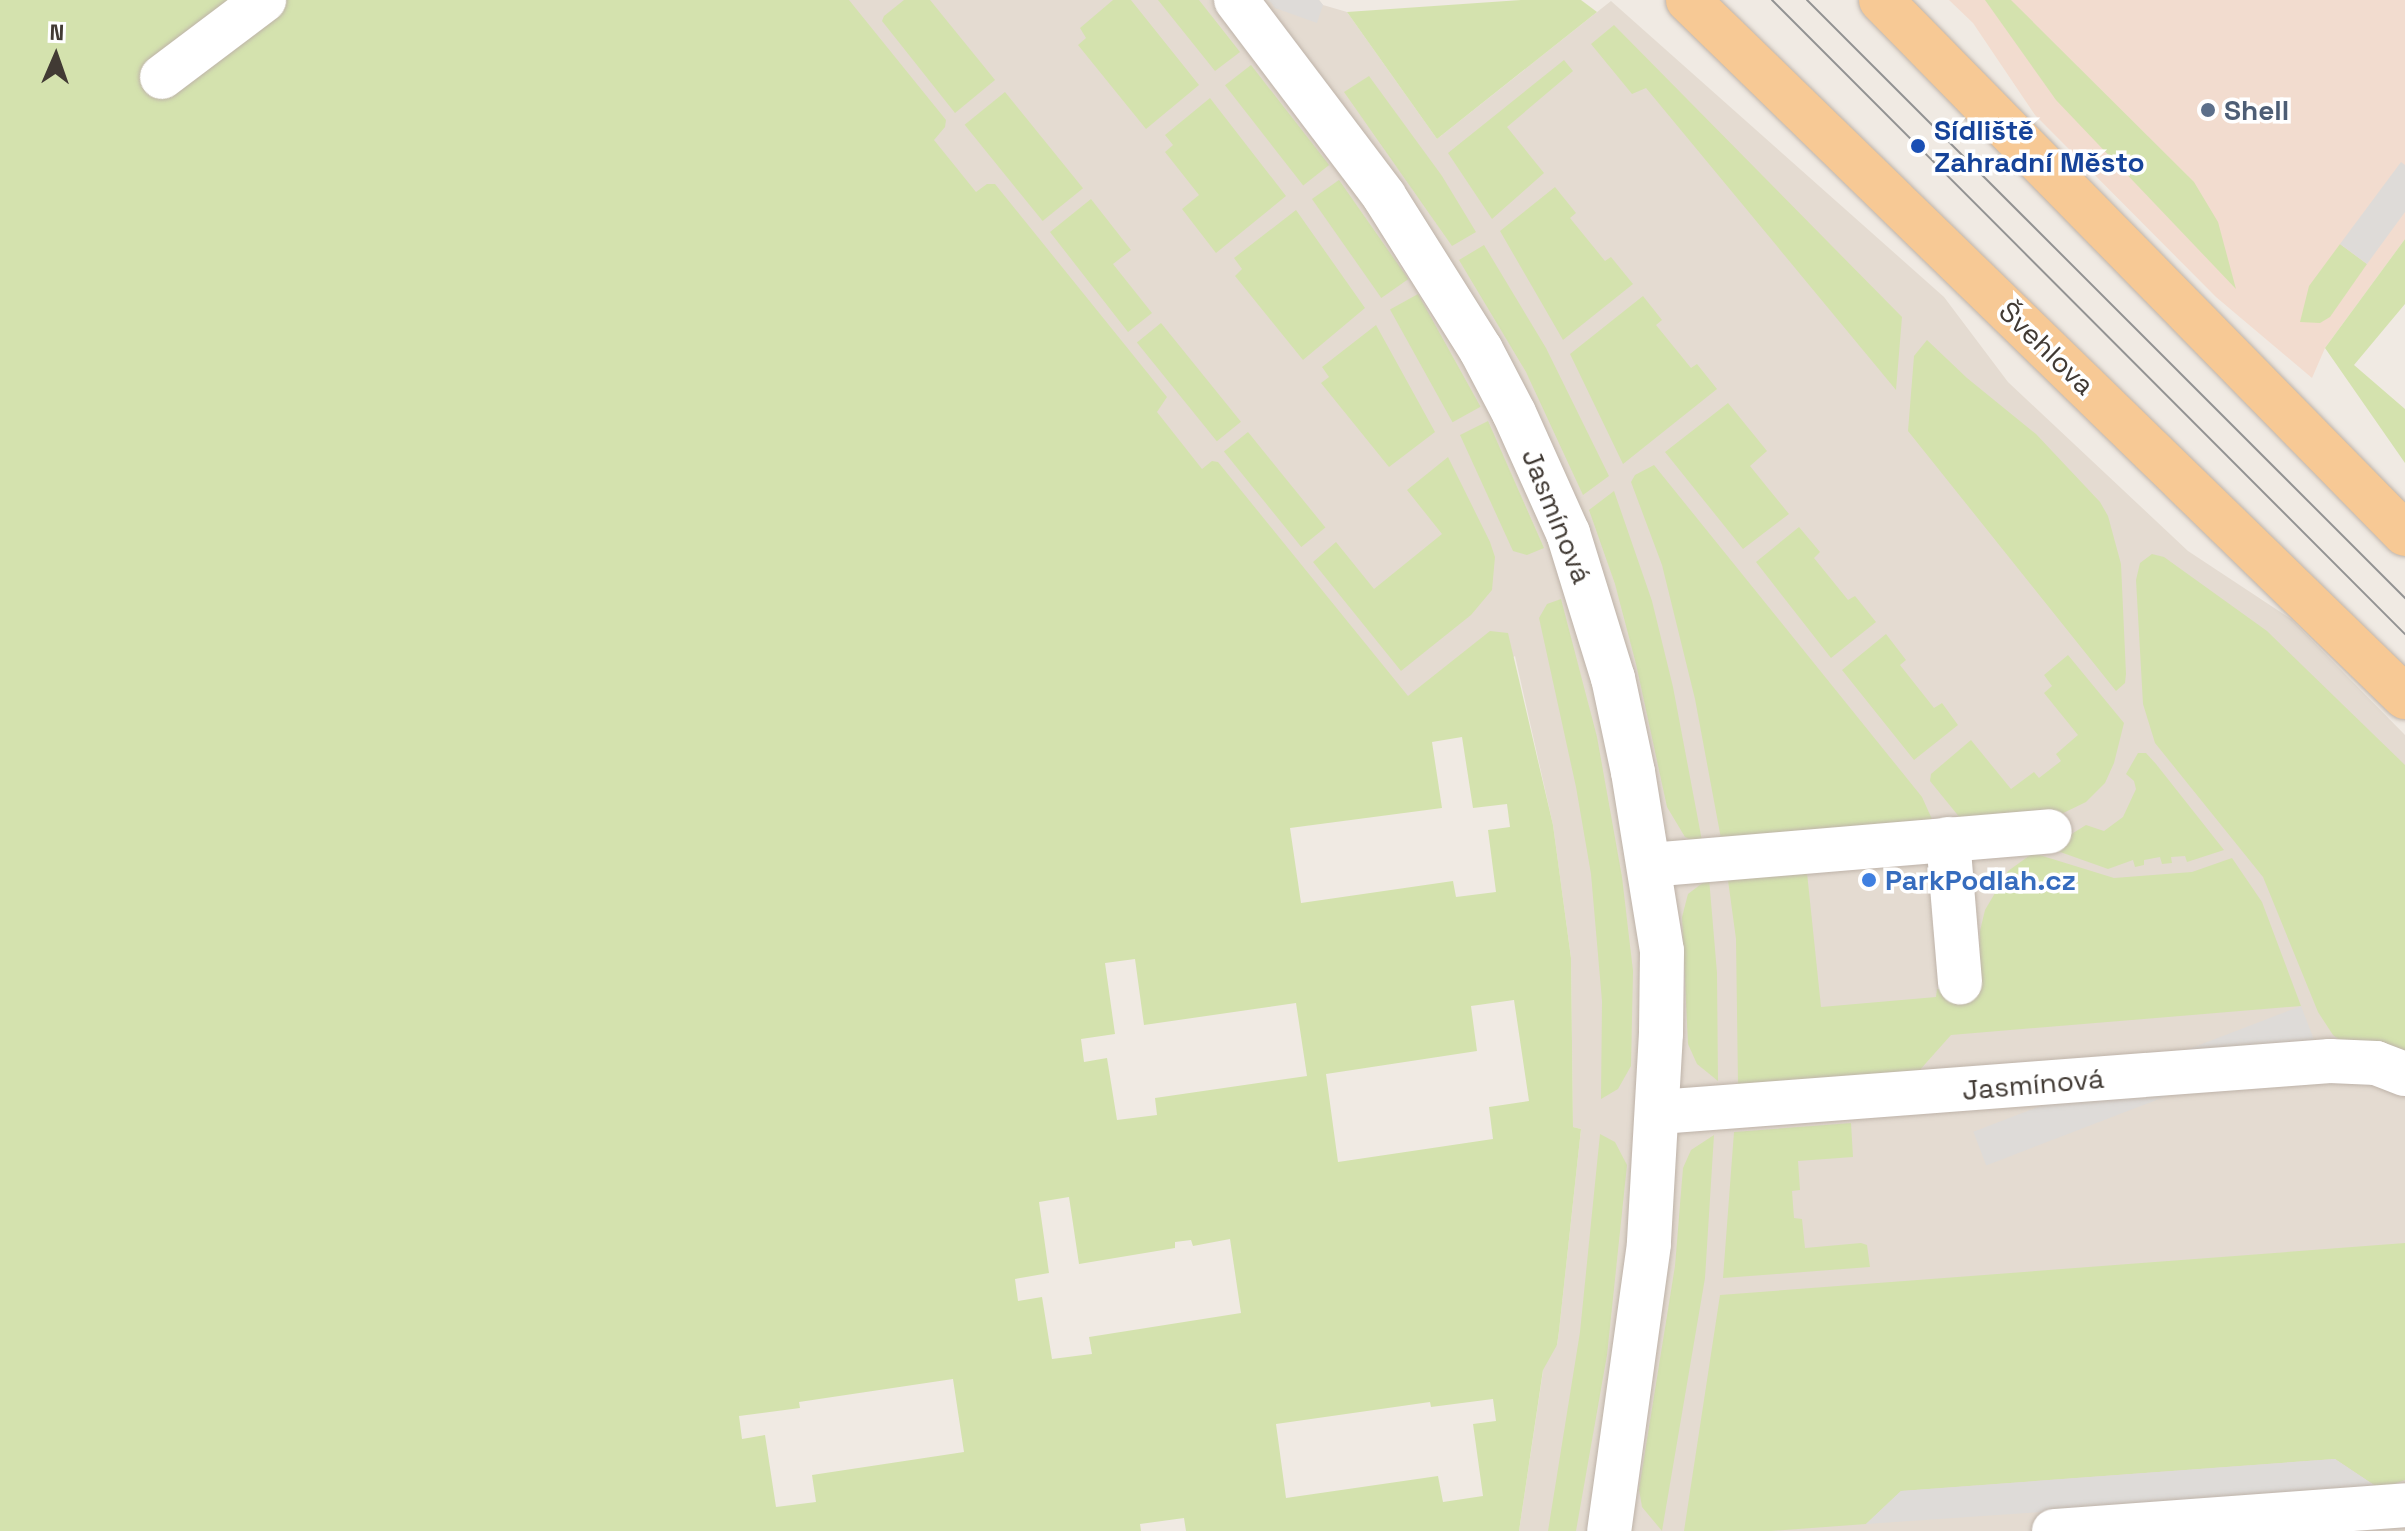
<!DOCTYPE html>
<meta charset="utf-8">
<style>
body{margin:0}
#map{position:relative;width:2405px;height:1531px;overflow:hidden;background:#f0eae3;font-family:"Space Grotesk",sans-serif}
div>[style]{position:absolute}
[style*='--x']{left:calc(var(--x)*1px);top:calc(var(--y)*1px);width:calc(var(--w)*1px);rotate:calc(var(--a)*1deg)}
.residential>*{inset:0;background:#e4dbd1}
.commercial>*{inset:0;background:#f2dccf}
.green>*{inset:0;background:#d4e2ae;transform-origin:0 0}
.parking>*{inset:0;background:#dedbd8;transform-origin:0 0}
.roads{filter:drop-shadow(0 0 2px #beb3a9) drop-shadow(0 0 2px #beb3a9)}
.minor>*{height:44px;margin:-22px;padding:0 22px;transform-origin:22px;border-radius:22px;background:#fff}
.major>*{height:44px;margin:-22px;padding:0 22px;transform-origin:22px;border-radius:22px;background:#f7c995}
.tram>*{height:2px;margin:-1px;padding:0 1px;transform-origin:1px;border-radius:1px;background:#939393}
.dots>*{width:22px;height:22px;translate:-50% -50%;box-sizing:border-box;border:4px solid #fff;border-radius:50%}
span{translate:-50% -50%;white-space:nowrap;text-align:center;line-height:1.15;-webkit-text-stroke:7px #fff;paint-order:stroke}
.service-label{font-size:28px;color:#4e5e75;font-weight:700}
.left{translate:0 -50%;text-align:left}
.transit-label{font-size:28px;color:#164399;font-weight:700}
.street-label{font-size:28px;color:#413a34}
.shop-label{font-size:28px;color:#366cbe;font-weight:700}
.north{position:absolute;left:16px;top:16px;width:80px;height:80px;-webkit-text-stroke:6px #fff;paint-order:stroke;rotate:2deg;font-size:22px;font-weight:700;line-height:32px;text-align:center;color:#413a34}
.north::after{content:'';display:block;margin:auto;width:28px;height:36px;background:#413a34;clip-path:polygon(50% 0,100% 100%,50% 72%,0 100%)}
</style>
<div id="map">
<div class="residential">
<i style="clip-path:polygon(693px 0,1319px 0,1323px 5px,1347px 12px,1437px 139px,1611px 1px,1944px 297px,2008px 382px,2188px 551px,2291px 619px,2405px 735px,2405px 1531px,1519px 1531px,1543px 1371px,1541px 1360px,1557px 1345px,1559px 1331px,1581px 1129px,1573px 1127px,1571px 958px,1553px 825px,1515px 656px,1332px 769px)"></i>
</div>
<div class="commercial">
<i style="clip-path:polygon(1949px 0,2405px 0,2405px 239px,2325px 348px,2312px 378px,2216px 297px,2035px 115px,1973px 23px)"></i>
</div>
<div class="green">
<i style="clip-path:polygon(evenodd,0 0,849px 0,946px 120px,945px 127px,934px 140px,976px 192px,987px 184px,995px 184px,1167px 397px,1157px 412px,1202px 469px,1212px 461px,1218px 462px,1408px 696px,1490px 631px,1508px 633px,1553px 825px,1571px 958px,1573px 1127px,1581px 1129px,1559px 1331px,1557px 1345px,1543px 1370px,1519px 1531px,1186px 1531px,1184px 1518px,1140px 1524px,1141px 1531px,0 1531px,0 0,1462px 737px,1473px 808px,1507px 804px,1510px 827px,1488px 830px,1496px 892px,1456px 897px,1453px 881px,1301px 903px,1290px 828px,1442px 808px,1432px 742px,1462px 737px,0 0,1135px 959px,1144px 1025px,1296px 1003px,1307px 1076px,1155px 1098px,1157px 1115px,1117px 1120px,1107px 1058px,1084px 1062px,1081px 1039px,1115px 1034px,1105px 963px,1135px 959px,0 0,1514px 1000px,1529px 1101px,1489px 1107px,1493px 1139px,1338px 1162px,1326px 1074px,1477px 1051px,1471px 1006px,1514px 1000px,0 0,1069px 1197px,1079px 1264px,1175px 1248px,1175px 1242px,1191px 1240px,1193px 1246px,1230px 1239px,1241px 1313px,1089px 1337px,1092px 1354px,1052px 1359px,1042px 1297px,1018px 1301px,1015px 1279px,1049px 1273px,1039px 1202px,1069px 1197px,0 0,953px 1379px,964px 1452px,812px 1475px,816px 1502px,776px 1507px,765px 1435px,742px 1439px,739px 1416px,800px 1408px,799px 1402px,953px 1379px,0 0,1493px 1399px,1496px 1421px,1473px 1424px,1483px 1496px,1443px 1502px,1438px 1476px,1286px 1498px,1276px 1424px,1430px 1402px,1431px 1407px,1493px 1399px)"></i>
<i style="clip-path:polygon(904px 0,930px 0,995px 80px,955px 113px,882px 21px,884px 16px)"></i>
<i style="clip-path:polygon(1113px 0,1131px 0,1199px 85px,1146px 129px,1078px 45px,1086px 38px,1080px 28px)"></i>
<i style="clip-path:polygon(1158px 0,1199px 0,1240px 52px,1215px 71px)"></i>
<i style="clip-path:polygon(1521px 0,1581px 0,1597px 12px,1437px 139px,1347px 12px)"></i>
<i style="clip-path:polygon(1985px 0,2011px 0,2194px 182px,2218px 222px,2236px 289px,2056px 100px)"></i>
<i style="clip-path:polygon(1614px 25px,1902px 317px,1896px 390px,1646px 88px,1632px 94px,1591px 44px)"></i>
<i style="clip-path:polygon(1564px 60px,1573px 71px,1507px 127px,1544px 173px,1492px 219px,1448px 153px)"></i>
<i style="left:1251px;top:65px;width:127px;height:33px;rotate:52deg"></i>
<i style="clip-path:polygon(1369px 76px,1442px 176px,1476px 232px,1452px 246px,1344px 92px)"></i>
<i style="left:1005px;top:92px;width:124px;height:52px;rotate:51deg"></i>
<i style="clip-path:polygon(1210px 98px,1286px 196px,1216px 253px,1182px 209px,1199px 195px,1165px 152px,1173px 145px,1165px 135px)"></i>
<i style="left:1339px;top:180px;width:121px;height:33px;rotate:55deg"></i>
<i style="clip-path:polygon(1555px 187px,1576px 213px,1570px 218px,1605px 261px,1611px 257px,1633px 284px,1563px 340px,1500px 231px)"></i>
<i style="clip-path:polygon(1091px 199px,1131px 250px,1113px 264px,1152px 313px,1128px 332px,1050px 232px)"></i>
<i style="clip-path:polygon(1296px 210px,1365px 308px,1303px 360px,1235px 276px,1242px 269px,1234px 258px)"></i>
<i style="clip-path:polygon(2405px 239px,2405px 304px,2354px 365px,2405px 409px,2405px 463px,2325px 348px)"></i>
<i style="clip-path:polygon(2340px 244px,2367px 264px,2330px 317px,2320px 323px,2300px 322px,2309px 286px)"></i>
<i style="clip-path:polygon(1484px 245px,1546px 348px,1609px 476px,1583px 495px,1526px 372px,1459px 260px)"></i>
<i style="left:1418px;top:294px;width:129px;height:32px;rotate:61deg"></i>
<i style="clip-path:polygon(1643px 296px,1662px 320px,1656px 325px,1691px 368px,1697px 364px,1717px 389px,1623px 464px,1570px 354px)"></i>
<i style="left:1161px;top:323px;width:127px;height:31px;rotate:51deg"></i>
<i style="clip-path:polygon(1376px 325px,1435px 432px,1389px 467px,1321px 383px,1329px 377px,1322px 367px)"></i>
<i style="clip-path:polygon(1927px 340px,1967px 378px,2036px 434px,2100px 502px,2108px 516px,2121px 564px,2126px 674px,2125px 683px,2116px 691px,1908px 431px,1914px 356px)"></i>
<i style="clip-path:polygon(1728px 403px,1767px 451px,1750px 466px,1789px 514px,1743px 549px,1665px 452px)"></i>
<i style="clip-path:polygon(1488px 421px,1544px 548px,1527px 555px,1513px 551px,1460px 435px)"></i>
<i style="left:1248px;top:432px;width:123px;height:31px;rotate:51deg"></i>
<i style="clip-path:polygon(1448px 457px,1490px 542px,1495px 557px,1492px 590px,1471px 615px,1401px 671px,1313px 562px,1336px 542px,1374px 589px,1442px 534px,1407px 490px)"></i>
<i style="clip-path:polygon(1654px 465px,1922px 797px,1936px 828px,1722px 844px,1695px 699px,1662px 565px,1631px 482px,1635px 475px)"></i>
<i style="clip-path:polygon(1614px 491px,1652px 601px,1673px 687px,1703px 846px,1685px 837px,1667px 807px,1636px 664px,1615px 584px,1589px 510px)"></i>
<i style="clip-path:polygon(1799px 527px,1820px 552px,1814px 558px,1848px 600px,1855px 596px,1876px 622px,1831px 658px,1756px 562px)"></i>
<i style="clip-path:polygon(2152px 554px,2164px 557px,2267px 631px,2405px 765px,2405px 1054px,2344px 1043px,2333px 1035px,2318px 1012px,2263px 877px,2155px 743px,2143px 704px,2136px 580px,2140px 563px)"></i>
<i style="clip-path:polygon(1561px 599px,1597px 737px,1622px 877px,1633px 971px,1631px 1066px,1618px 1089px,1601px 1099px,1602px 1001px,1591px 874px,1576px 787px,1539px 618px,1547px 604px)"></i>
<i style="clip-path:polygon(1886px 634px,1906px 660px,1900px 665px,1934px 708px,1942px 703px,1958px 725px,1914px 760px,1842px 670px)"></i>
<i style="clip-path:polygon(2068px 655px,2124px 723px,2114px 763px,2105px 783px,2086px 802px,2055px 817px,1965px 824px,1930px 781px,1931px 774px,1971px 740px,2011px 789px,2034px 772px,2039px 778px,2061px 761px,2056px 754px,2078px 735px,2044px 693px,2052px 686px,2044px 675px)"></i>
<i style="clip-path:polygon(2138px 753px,2146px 753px,2156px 764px,2224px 850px,2187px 862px,2185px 856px,2171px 857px,2172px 863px,2162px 864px,2160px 857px,2144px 860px,2144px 865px,2135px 867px,2133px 860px,2108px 869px,2049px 848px,2086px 825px,2104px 831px,2123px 817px,2136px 789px,2134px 781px,2126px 774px)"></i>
<i style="clip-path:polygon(2033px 853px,2114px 878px,2192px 872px,2232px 858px,2262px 902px,2301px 1006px,1951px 1035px,1918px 1072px,1738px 1085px,1736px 939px,1727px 873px,1806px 863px,1821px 1007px,1936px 997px,1937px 989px,1979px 984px,1980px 931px,1985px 910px,2008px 871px)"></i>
<i style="clip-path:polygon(1709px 878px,1717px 973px,1718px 1081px,1697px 1064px,1688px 1044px,1682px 917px,1688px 894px)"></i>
<i style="clip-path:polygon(1851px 1123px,1853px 1157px,1798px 1161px,1800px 1190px,1792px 1191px,1794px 1218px,1802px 1219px,1805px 1248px,1861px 1243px,1867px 1245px,1870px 1267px,1723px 1278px,1734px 1132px)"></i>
<i style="clip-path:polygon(1600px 1134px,1615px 1142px,1627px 1165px,1607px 1355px,1576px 1531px,1548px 1531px,1580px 1332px)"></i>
<i style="clip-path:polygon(1714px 1135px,1705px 1278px,1662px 1531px,1642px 1507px,1639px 1489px,1675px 1266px,1683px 1168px,1691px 1150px)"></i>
<i style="clip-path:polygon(2405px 1243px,2405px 1480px,2380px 1489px,2335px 1459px,1901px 1491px,1866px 1524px,1771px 1531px,1684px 1531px,1720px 1295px)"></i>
</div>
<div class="parking">
<i style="clip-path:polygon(1269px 0,1319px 0,1323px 5px,1317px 23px,1275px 8px)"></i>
<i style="clip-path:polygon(2401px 162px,2405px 165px,2405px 212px,2367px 264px,2340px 244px)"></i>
<i style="left:2301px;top:1006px;width:36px;height:351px;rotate:69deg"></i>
<i style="clip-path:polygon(2335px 1459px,2380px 1489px,1866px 1524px,1901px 1491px)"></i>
</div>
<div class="roads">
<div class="minor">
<i style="--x:1236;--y:0;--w:246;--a:52.9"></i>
<i style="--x:1384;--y:196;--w:182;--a:57.8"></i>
<i style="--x:1481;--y:350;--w:71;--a:62.4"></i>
<i style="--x:1514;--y:413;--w:132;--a:65.8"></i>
<i style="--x:1568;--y:533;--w:152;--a:72.8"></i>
<i style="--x:1613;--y:678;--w:96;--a:78"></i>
<i style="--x:1633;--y:772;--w:181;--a:80.8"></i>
<i style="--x:1662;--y:951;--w:82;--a:90.7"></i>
<i style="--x:1661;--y:1033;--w:211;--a:93.3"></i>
<i style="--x:1649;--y:1244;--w:290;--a:97.9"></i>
<i style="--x:162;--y:77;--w:128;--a:-37"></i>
<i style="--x:1948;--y:839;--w:144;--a:85.2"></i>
<i style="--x:1649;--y:865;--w:402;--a:-4.8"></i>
<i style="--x:1659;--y:1112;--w:673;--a:-4.35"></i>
<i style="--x:2330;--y:1061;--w:46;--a:2.5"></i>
<i style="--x:2376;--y:1063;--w:31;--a:21"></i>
<i style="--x:2054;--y:1531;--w:352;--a:-4.2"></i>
</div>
<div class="major">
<i style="--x:1688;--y:0;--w:1000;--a:44.19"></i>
<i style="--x:1881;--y:0;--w:748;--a:45.54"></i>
</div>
</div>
<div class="tram">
<i style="--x:1772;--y:0;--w:896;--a:45.05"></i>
<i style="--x:1807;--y:0;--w:846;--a:45"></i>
</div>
<div class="dots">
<i style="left:2208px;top:110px;background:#5c6f8a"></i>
<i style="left:1918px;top:146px;background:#1a4fb4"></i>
<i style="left:1869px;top:880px;background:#3f7fe0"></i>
</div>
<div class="service-label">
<span class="left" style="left:2224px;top:110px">Shell</span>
</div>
<div class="transit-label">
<span class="left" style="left:1934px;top:146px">Sídliště<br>Zahradní Město</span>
</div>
<div class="street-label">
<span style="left:2047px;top:348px;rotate:44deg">Švehlova</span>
<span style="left:1557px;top:516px;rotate:68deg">Jasmínová</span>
<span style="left:2033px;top:1084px;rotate:-5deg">Jasmínová</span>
</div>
<div class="shop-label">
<span class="left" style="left:1885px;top:880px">ParkPodlah.cz</span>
</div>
<div class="north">N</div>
</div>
